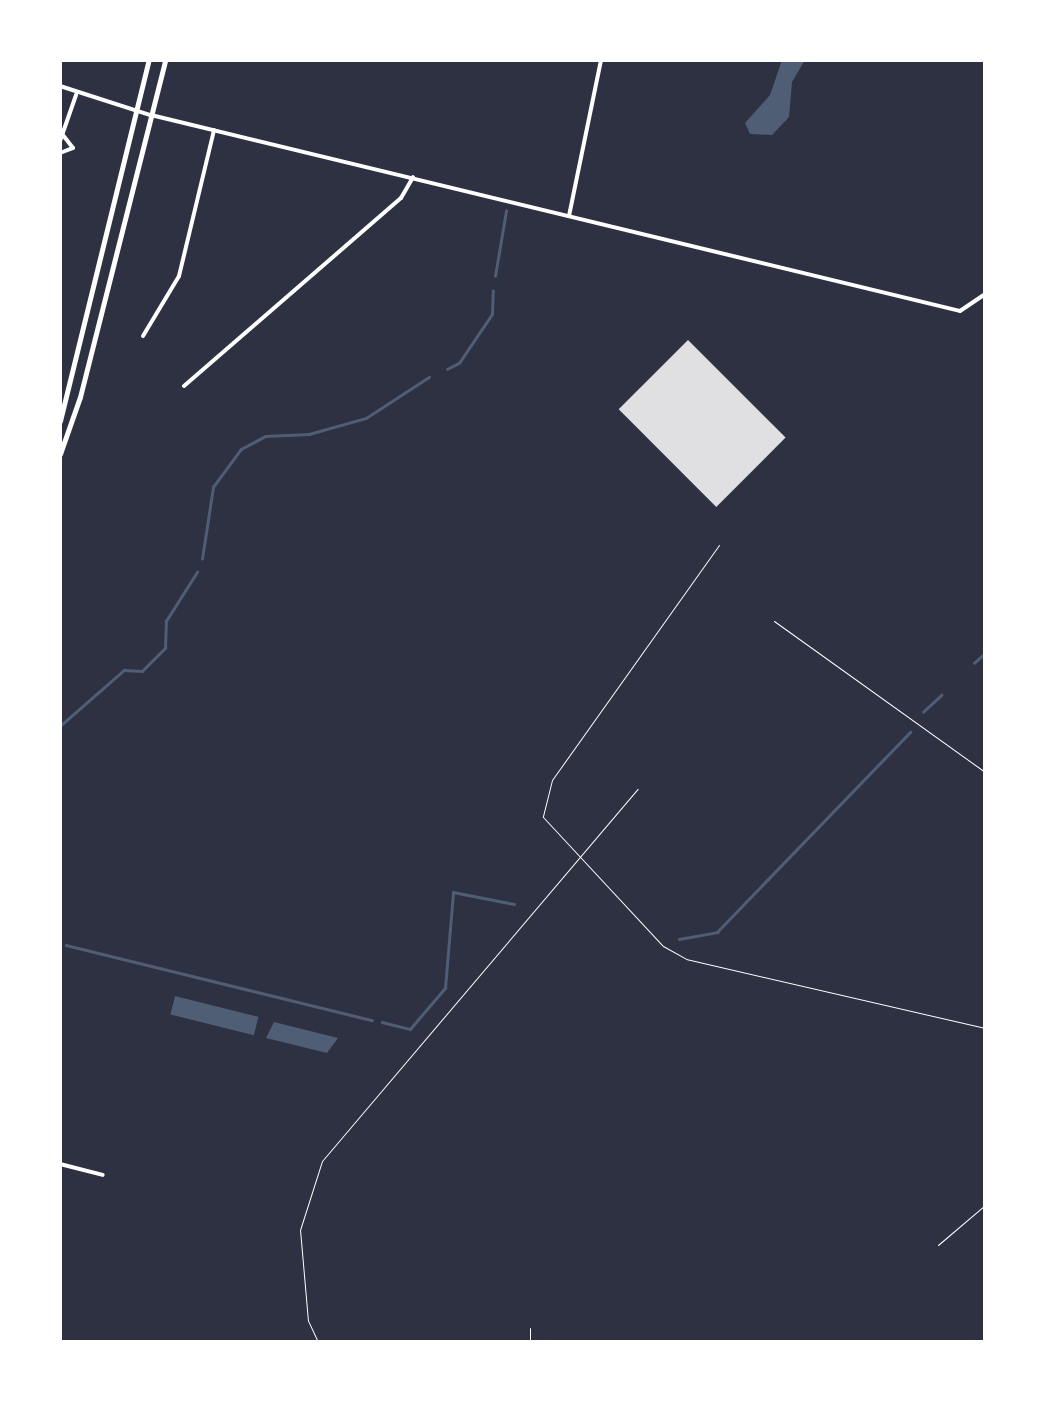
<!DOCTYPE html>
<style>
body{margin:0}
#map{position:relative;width:1045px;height:1402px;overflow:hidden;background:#2d3142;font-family:Overpass,sans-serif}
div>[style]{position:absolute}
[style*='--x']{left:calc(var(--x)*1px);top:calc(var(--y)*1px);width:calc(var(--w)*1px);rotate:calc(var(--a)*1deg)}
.water>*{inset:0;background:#4f5d75;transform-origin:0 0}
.stream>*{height:2.5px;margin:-1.25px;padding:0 1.25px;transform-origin:1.25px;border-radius:1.25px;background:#4f5d75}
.building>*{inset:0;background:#e0e0e3;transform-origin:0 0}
.service>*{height:1px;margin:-0.5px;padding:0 0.5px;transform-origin:0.5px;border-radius:0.5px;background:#fff}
.minor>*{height:4px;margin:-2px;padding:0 2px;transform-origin:2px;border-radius:2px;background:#fff}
.tertiary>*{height:4px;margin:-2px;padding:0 2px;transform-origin:2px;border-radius:2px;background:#fff}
.secondary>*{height:5px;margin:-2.5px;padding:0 2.5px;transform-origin:2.5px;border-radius:2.5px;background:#fff}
span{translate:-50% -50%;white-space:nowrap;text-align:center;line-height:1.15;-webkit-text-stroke:8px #fff;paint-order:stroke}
.frame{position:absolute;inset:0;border:62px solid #fff;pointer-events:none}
</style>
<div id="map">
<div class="water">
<i style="clip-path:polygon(782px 60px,805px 60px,792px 82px,789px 117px,772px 135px,750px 134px,745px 123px,770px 95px)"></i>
<i style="left:175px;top:996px;width:86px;height:19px;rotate:14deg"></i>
<i style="clip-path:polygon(274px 1022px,338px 1038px,327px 1053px,266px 1038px)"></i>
</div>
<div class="stream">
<i style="--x:495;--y:276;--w:66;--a:-80.4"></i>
<i style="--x:447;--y:369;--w:13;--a:-27"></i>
<i style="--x:459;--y:363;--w:59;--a:-56"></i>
<i style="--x:492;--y:314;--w:23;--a:-88"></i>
<i style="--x:202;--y:559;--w:73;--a:-81.3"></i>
<i style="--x:213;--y:487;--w:47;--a:-53.6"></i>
<i style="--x:241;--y:449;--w:27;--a:-28"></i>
<i style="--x:265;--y:436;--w:44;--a:-2.6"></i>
<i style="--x:309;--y:434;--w:59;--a:-15.7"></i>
<i style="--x:366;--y:418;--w:75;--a:-33.1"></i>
<i style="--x:974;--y:663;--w:15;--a:-42"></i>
<i style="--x:923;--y:712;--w:25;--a:-43"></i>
<i style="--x:60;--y:726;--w:85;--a:-41.2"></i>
<i style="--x:124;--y:670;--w:18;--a:3"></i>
<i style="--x:142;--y:671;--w:33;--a:-45"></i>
<i style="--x:165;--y:648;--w:27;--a:-88"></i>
<i style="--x:166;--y:621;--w:58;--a:-57.7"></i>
<i style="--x:679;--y:939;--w:39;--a:-10"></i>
<i style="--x:717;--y:932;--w:278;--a:-46"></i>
<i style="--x:66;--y:945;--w:315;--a:13.8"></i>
<i style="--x:382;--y:1022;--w:29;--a:14"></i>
<i style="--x:410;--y:1029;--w:54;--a:-49.5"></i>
<i style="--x:445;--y:988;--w:96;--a:-85.2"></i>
<i style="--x:453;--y:892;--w:62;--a:11.1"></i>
</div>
<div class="building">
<i style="left:688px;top:340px;width:138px;height:98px;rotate:45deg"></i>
</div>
<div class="service">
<i style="--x:719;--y:545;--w:288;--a:125.4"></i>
<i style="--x:552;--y:780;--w:38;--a:104"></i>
<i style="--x:543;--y:817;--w:176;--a:47.1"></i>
<i style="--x:663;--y:946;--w:26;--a:29"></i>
<i style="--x:686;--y:959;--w:307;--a:13"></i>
<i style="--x:774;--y:621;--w:259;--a:35.6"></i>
<i style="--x:938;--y:1245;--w:62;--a:-40.4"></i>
<i style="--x:530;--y:1328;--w:14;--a:90"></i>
<i style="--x:318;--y:1342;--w:23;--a:-115"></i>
<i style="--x:308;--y:1321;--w:91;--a:-95"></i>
<i style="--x:300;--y:1230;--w:72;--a:-72.3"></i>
<i style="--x:322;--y:1161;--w:488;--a:-49.7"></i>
</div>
<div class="minor">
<i style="--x:151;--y:115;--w:832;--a:13.62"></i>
<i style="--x:960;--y:311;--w:30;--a:-34"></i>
<i style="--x:60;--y:141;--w:49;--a:-70.8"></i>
<i style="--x:60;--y:153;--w:14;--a:-21"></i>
<i style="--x:73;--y:148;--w:18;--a:-128"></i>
<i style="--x:569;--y:216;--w:159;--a:-78.4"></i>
<i style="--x:143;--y:336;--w:70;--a:-59"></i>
<i style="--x:179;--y:276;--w:150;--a:-76.5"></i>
<i style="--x:184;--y:386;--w:287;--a:-40.9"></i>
<i style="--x:401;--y:198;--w:24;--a:-60"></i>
<i style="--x:60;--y:1164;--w:44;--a:14.3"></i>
</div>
<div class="tertiary">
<i style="--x:60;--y:86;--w:95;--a:17.9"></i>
</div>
<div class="secondary">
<i style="--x:60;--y:421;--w:372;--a:-76.2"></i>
<i style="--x:60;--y:454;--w:60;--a:-70.7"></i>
<i style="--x:80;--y:397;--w:348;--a:-75.8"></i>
</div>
<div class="frame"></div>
</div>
